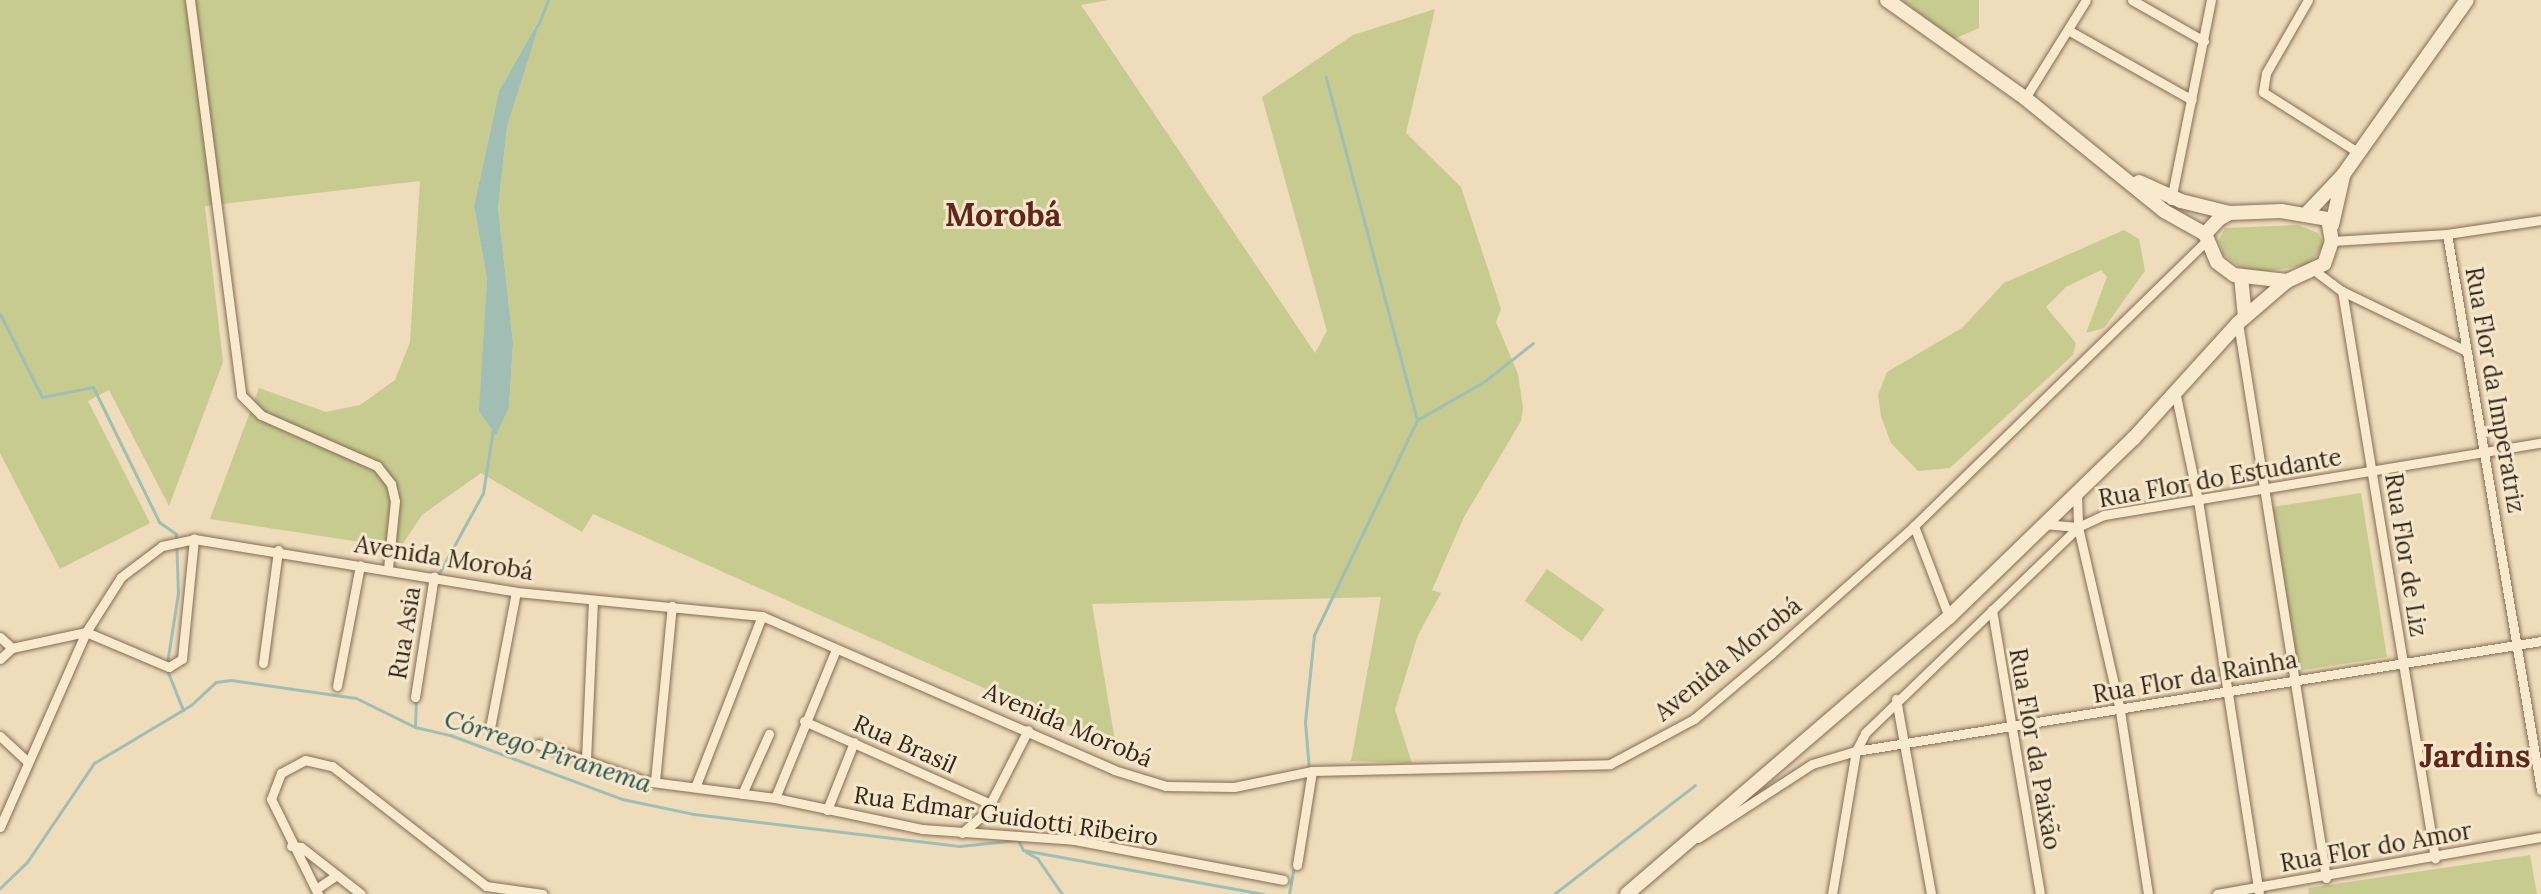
<!DOCTYPE html>
<meta charset="utf-8">
<style>
body{margin:0}
#map{position:relative;width:2541px;height:894px;overflow:hidden;background:#eedcbb;font-family:Lora,serif}
div>[style]{position:absolute}
[style*='--x']{left:calc(var(--x)*1px);top:calc(var(--y)*1px);width:calc(var(--w)*1px);rotate:calc(var(--a)*1deg)}
.green>*{inset:0;background:#c7cb90;transform-origin:0 0}
.water>*{inset:0;background:#a0beb4}
.stream>*{height:3px;margin:-1.5px;padding:0 1.5px;transform-origin:1.5px;border-radius:1.5px;background:#a0beb4}
.roads{filter:drop-shadow(0 0 2px #856c55) drop-shadow(0 0 2px #856c55)}
.street>*{height:9px;margin:-4.5px;padding:0 4.5px;transform-origin:4.5px;border-radius:4.5px;background:#f9eace}
.secondary>*{height:14px;margin:-7px;padding:0 7px;transform-origin:7px;border-radius:7px;background:#f9eace}
span{translate:-50% -50%;white-space:nowrap;text-align:center;line-height:1.15;-webkit-text-stroke:6px #f5e7cb;paint-order:stroke}
.street-label{font-size:24px;color:#34251a}
.water-label{font-size:26px;color:#29544f;font-style:italic}
.district-label{font-size:32px;color:#61251a;font-weight:700}
</style>
<div id="map">
<div class="green">
<i style="clip-path:polygon(evenodd,0 0,1108px 0,1081px 5px,1315px 353px,1327px 331px,1262px 97px,1353px 35px,1435px 9px,1406px 133px,1461px 187px,1501px 309px,1496px 322px,1518px 374px,1523px 408px,1521px 421px,1464px 517px,1432px 590px,1441px 593px,1418px 635px,1395px 710px,1412px 763px,1351px 761px,1381px 597px,1092px 604px,1116px 747px,593px 514px,582px 532px,481px 473px,422px 515px,400px 548px,210px 519px,259px 388px,326px 412px,360px 405px,395px 380px,410px 342px,420px 181px,205px 206px,223px 362px,169px 506px,109px 390px,88px 401px,150px 523px,60px 569px,0 453px,0 0,540px 18px,507px 127px,498px 208px,513px 343px,509px 407px,485px 341px,487px 279px,474px 206px,499px 91px,540px 18px)"></i>
<i style="clip-path:polygon(1902px 0,1979px 0,1979px 28px,1954px 39px)"></i>
<i style="clip-path:polygon(2298px 225px,2318px 233px,2324px 245px,2309px 265px,2260px 272px,2240px 267px,2223px 254px,2219px 240px,2225px 228px)"></i>
<i style="clip-path:polygon(2124px 230px,2139px 239px,2145px 271px,2104px 328px,2086px 333px,2107px 277px,2101px 270px,2066px 287px,2046px 307px,2076px 343px,2073px 355px,1950px 468px,1918px 471px,1891px 443px,1881px 416px,1878px 395px,1887px 372px,1962px 328px,2004px 283px)"></i>
<i style="left:2361px;top:493px;width:166px;height:90px;rotate:81deg"></i>
<i style="left:1547px;top:569px;width:70px;height:39px;rotate:35deg"></i>
<i style="clip-path:polygon(2530px 855px,2537px 894px,2309px 894px,2308px 888px)"></i>
</div>
<div class="water">
<i style="clip-path:polygon(542px 15px,507px 127px,498px 208px,513px 343px,509px 407px,496px 435px,479px 411px,487px 279px,474px 206px,499px 91px)"></i>
</div>
<div class="stream">
<i style="--x:538;--y:25;--w:27;--a:-68"></i>
<i style="--x:0;--y:314;--w:93;--a:63.2"></i>
<i style="--x:42;--y:397;--w:52;--a:-11.1"></i>
<i style="--x:93;--y:387;--w:150;--a:63.9"></i>
<i style="--x:159;--y:522;--w:21;--a:35"></i>
<i style="--x:176;--y:534;--w:59;--a:88.1"></i>
<i style="--x:178;--y:593;--w:71;--a:98.9"></i>
<i style="--x:1417;--y:420;--w:78;--a:-29.8"></i>
<i style="--x:1485;--y:381;--w:61;--a:-38.4"></i>
<i style="--x:437;--y:577;--w:96;--a:-61.3"></i>
<i style="--x:483;--y:493;--w:65;--a:-81.1"></i>
<i style="--x:167;--y:670;--w:43;--a:68.2"></i>
<i style="--x:415;--y:727;--w:28;--a:-88"></i>
<i style="--x:1309;--y:769;--w:47;--a:-94.9"></i>
<i style="--x:1305;--y:722;--w:87;--a:-84.1"></i>
<i style="--x:1314;--y:635;--w:238;--a:-64.4"></i>
<i style="--x:1417;--y:420;--w:355;--a:-104.9"></i>
<i style="--x:1023;--y:850;--w:244;--a:10.4"></i>
<i style="--x:1026;--y:852;--w:13;--a:29"></i>
<i style="--x:1037;--y:858;--w:44;--a:55.2"></i>
<i style="--x:0;--y:888;--w:37;--a:-44"></i>
<i style="--x:27;--y:862;--w:120;--a:-55.9"></i>
<i style="--x:94;--y:763;--w:113;--a:-30.9"></i>
<i style="--x:191;--y:705;--w:34;--a:-43"></i>
<i style="--x:216;--y:682;--w:15;--a:-8"></i>
<i style="--x:231;--y:680;--w:126;--a:8.2"></i>
<i style="--x:356;--y:698;--w:66;--a:26.2"></i>
<i style="--x:415;--y:727;--w:36;--a:13"></i>
<i style="--x:450;--y:735;--w:184;--a:20.4"></i>
<i style="--x:622;--y:799;--w:74;--a:11.8"></i>
<i style="--x:694;--y:814;--w:267;--a:6.9"></i>
<i style="--x:959;--y:846;--w:59;--a:-5.8"></i>
<i style="--x:1018;--y:840;--w:11;--a:63"></i>
<i style="--x:1289;--y:894;--w:27;--a:-80"></i>
<i style="--x:1554;--y:894;--w:178;--a:-37.7"></i>
</div>
<div class="roads">
<div class="street">
<i style="--x:190;--y:0;--w:398;--a:82.6"></i>
<i style="--x:241;--y:395;--w:28;--a:45"></i>
<i style="--x:261;--y:415;--w:127;--a:23.7"></i>
<i style="--x:377;--y:466;--w:23;--a:52"></i>
<i style="--x:391;--y:484;--w:17;--a:77"></i>
<i style="--x:395;--y:501;--w:68;--a:95.9"></i>
<i style="--x:2132;--y:0;--w:83;--a:29.7"></i>
<i style="--x:2308;--y:0;--w:84;--a:119.9"></i>
<i style="--x:2266;--y:73;--w:19;--a:99"></i>
<i style="--x:2263;--y:92;--w:114;--a:32.4"></i>
<i style="--x:2068;--y:30;--w:142;--a:29.4"></i>
<i style="--x:2025;--y:98;--w:115;--a:-58.1"></i>
<i style="--x:2171;--y:200;--w:204;--a:-78.7"></i>
<i style="--x:2447;--y:234;--w:564;--a:80.4"></i>
<i style="--x:2332;--y:241;--w:115;--a:-3.5"></i>
<i style="--x:2447;--y:234;--w:95;--a:-8.5"></i>
<i style="--x:2315;--y:271;--w:34;--a:37"></i>
<i style="--x:2342;--y:291;--w:575;--a:80.69"></i>
<i style="--x:2342;--y:291;--w:138;--a:25.8"></i>
<i style="--x:2238;--y:323;--w:562;--a:80.99"></i>
<i style="--x:2175;--y:391;--w:111;--a:78.1"></i>
<i style="--x:2198;--y:500;--w:399;--a:81.2"></i>
<i style="--x:2077;--y:494;--w:33;--a:88"></i>
<i style="--x:2078;--y:527;--w:189;--a:77.1"></i>
<i style="--x:2120;--y:711;--w:185;--a:81.3"></i>
<i style="--x:2043;--y:524;--w:35;--a:5"></i>
<i style="--x:1914;--y:526;--w:97;--a:69"></i>
<i style="--x:1992;--y:610;--w:288;--a:80.4"></i>
<i style="--x:0;--y:637;--w:16;--a:43"></i>
<i style="--x:0;--y:659;--w:16;--a:-43"></i>
<i style="--x:12;--y:648;--w:76;--a:-12.2"></i>
<i style="--x:86;--y:632;--w:65;--a:-57.5"></i>
<i style="--x:121;--y:577;--w:51;--a:-37.1"></i>
<i style="--x:162;--y:546;--w:33;--a:-12"></i>
<i style="--x:194;--y:539;--w:326;--a:9.3"></i>
<i style="--x:516;--y:592;--w:247;--a:5.6"></i>
<i style="--x:762;--y:616;--w:384;--a:23.6"></i>
<i style="--x:1114;--y:770;--w:54;--a:17.1"></i>
<i style="--x:1166;--y:786;--w:68;--a:0.8"></i>
<i style="--x:1234;--y:787;--w:80;--a:-11.6"></i>
<i style="--x:1312;--y:771;--w:298;--a:-1.3"></i>
<i style="--x:1610;--y:764;--w:95;--a:-28.2"></i>
<i style="--x:1694;--y:719;--w:101;--a:-40.2"></i>
<i style="--x:1771;--y:654;--w:192;--a:-41.8"></i>
<i style="--x:1914;--y:526;--w:407;--a:-44.3"></i>
<i style="--x:263;--y:663;--w:114;--a:-82.4"></i>
<i style="--x:337;--y:686;--w:123;--a:-79.2"></i>
<i style="--x:415;--y:697;--w:122;--a:-81.1"></i>
<i style="--x:1896;--y:699;--w:198;--a:79.8"></i>
<i style="--x:804;--y:721;--w:204;--a:24"></i>
<i style="--x:490;--y:728;--w:138;--a:-79.2"></i>
<i style="--x:0;--y:736;--w:38;--a:43"></i>
<i style="--x:538;--y:744;--w:112;--a:19.2"></i>
<i style="--x:644;--y:781;--w:132;--a:7.4"></i>
<i style="--x:775;--y:798;--w:150;--a:11.9"></i>
<i style="--x:922;--y:829;--w:152;--a:4.1"></i>
<i style="--x:1074;--y:840;--w:213;--a:10.8"></i>
<i style="--x:586;--y:760;--w:158;--a:-87.5"></i>
<i style="--x:655;--y:781;--w:176;--a:-84.5"></i>
<i style="--x:696;--y:785;--w:181;--a:-68.7"></i>
<i style="--x:742;--y:794;--w:66;--a:-65.8"></i>
<i style="--x:775;--y:798;--w:161;--a:-67.7"></i>
<i style="--x:827;--y:810;--w:73;--a:-68.3"></i>
<i style="--x:0;--y:827;--w:213;--a:-66.2"></i>
<i style="--x:86;--y:632;--w:90;--a:22.9"></i>
<i style="--x:169;--y:667;--w:15;--a:-32"></i>
<i style="--x:182;--y:659;--w:121;--a:-84.3"></i>
<i style="--x:962;--y:833;--w:32;--a:-41"></i>
<i style="--x:986;--y:812;--w:92;--a:-62.9"></i>
<i style="--x:1698;--y:838;--w:136;--a:-33"></i>
<i style="--x:1812;--y:764;--w:46;--a:-16.5"></i>
<i style="--x:1856;--y:751;--w:694;--a:-9.12"></i>
<i style="--x:291;--y:846;--w:10;--a:6"></i>
<i style="--x:301;--y:847;--w:76;--a:38.1"></i>
<i style="--x:1297;--y:865;--w:95;--a:-80.9"></i>
<i style="--x:316;--y:889;--w:25;--a:-34"></i>
<i style="--x:318;--y:894;--w:106;--a:-116.3"></i>
<i style="--x:271;--y:799;--w:28;--a:-69"></i>
<i style="--x:281;--y:773;--w:27;--a:-28"></i>
<i style="--x:305;--y:760;--w:28;--a:13"></i>
<i style="--x:332;--y:766;--w:195;--a:37.9"></i>
<i style="--x:486;--y:886;--w:57;--a:8.1"></i>
<i style="--x:1832;--y:894;--w:145;--a:-80.5"></i>
<i style="--x:1856;--y:751;--w:20;--a:-63"></i>
<i style="--x:1865;--y:733;--w:296;--a:-44"></i>
<i style="--x:2078;--y:527;--w:29;--a:-25"></i>
<i style="--x:2104;--y:515;--w:443;--a:-9.4"></i>
<i style="--x:2217;--y:894;--w:329;--a:-10"></i>
</div>
<div class="secondary">
<i style="--x:1887;--y:0;--w:169;--a:35.4"></i>
<i style="--x:2025;--y:98;--w:179;--a:39.1"></i>
<i style="--x:2164;--y:211;--w:47;--a:29.3"></i>
<i style="--x:2139;--y:182;--w:46;--a:24.3"></i>
<i style="--x:2181;--y:201;--w:50;--a:13.8"></i>
<i style="--x:2281;--y:211;--w:48;--a:9.7"></i>
<i style="--x:2328;--y:219;--w:22;--a:80"></i>
<i style="--x:2332;--y:241;--w:24;--a:109"></i>
<i style="--x:2324;--y:264;--w:41;--a:155.3"></i>
<i style="--x:2287;--y:281;--w:53;--a:-173.5"></i>
<i style="--x:2234;--y:275;--w:21;--a:-143"></i>
<i style="--x:2217;--y:262;--w:30;--a:-113"></i>
<i style="--x:2205;--y:234;--w:21;--a:-47"></i>
<i style="--x:2219;--y:219;--w:13;--a:-29"></i>
<i style="--x:2230;--y:213;--w:51;--a:-2.2"></i>
<i style="--x:2308;--y:212;--w:51;--a:-46.6"></i>
<i style="--x:2343;--y:175;--w:214;--a:-54.7"></i>
<i style="--x:2332;--y:225;--w:50;--a:-77.3"></i>
<i style="--x:2241;--y:277;--w:40;--a:84.3"></i>
<i style="--x:1627;--y:894;--w:425;--a:-40.7"></i>
<i style="--x:1949;--y:617;--w:256;--a:-44.1"></i>
<i style="--x:2133;--y:439;--w:156;--a:-47.8"></i>
<i style="--x:2238;--y:323;--w:65;--a:-40.6"></i>
</div>
</div>
<div class="street-label">
<span style="left:2495px;top:390px;rotate:80deg">Rua Flor da Imperatriz</span>
<span style="left:2220px;top:478px;rotate:-10deg">Rua Flor do Estudante</span>
<span style="left:2406px;top:555px;rotate:81deg">Rua Flor de Liz</span>
<span style="left:444px;top:558px;rotate:9deg">Avenida Morobá</span>
<span style="left:405px;top:633px;rotate:-81deg">Rua Asia</span>
<span style="left:1728px;top:659px;rotate:-39deg">Avenida Morobá</span>
<span style="left:2195px;top:677px;rotate:-10deg">Rua Flor da Rainha</span>
<span style="left:1068px;top:725px;rotate:23deg">Avenida Morobá</span>
<span style="left:905px;top:744px;rotate:24deg">Rua Brasil</span>
<span style="left:2035px;top:749px;rotate:80deg">Rua Flor da Paixão</span>
<span style="left:1006px;top:816px;rotate:8deg">Rua Edmar Guidotti Ribeiro</span>
<span style="left:2376px;top:847px;rotate:-10deg">Rua Flor do Amor</span>
</div>
<div class="water-label">
<span style="left:548px;top:751px;rotate:18deg">Córrego Piranema</span>
</div>
<div class="district-label">
<span style="left:1003px;top:215px">Morobá</span>
<span style="left:2475px;top:756px">Jardins</span>
</div>
</div>
